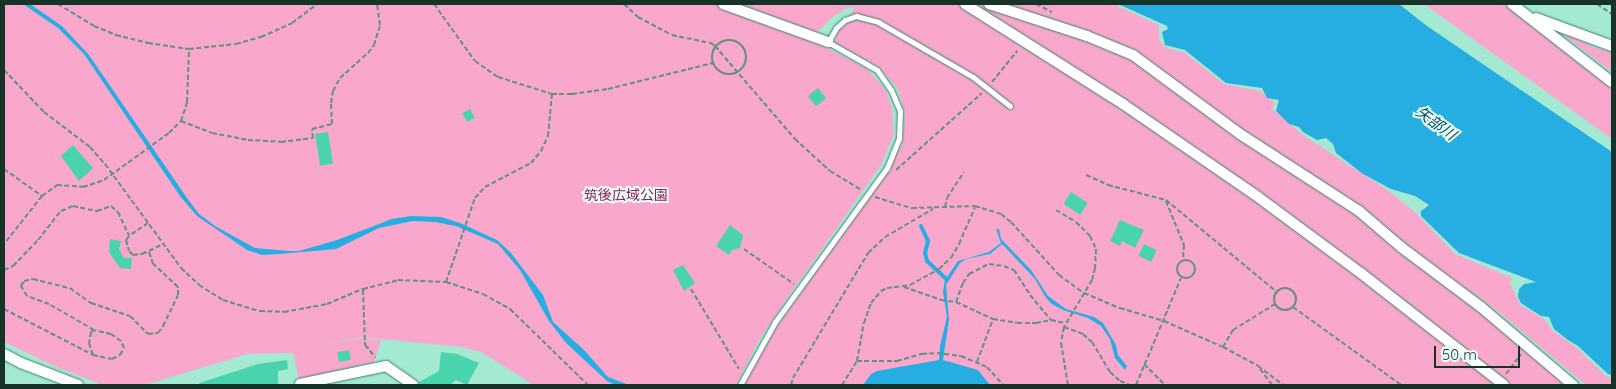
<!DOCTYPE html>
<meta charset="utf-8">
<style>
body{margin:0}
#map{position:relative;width:1616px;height:389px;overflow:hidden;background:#a4e9d1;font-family:Quicksand,"Noto Sans JP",sans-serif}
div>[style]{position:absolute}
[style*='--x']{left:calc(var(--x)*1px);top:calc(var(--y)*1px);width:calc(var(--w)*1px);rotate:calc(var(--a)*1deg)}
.green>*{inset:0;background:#f9a7cd}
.water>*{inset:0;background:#26aee3}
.stream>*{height:4px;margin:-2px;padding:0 2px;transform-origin:2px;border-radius:2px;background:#26aee3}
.building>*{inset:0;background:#49d4ad;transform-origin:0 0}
.path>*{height:2px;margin-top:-1px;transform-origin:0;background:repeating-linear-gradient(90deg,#609281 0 5px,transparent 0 7.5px)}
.path>.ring{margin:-1px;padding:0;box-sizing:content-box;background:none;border:2px solid #609281;border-radius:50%}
.roads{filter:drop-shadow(0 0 1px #40836e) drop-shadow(0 0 1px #40836e)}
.lane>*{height:5px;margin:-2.5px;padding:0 2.5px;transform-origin:2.5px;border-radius:2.5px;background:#fff}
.street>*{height:10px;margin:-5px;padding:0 5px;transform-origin:5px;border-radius:5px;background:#fff}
span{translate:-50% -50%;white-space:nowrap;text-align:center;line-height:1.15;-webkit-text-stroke:4px #ebfff7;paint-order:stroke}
.park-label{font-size:14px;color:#8b1d5d}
.water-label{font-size:15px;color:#024e69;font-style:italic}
.frame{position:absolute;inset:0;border:5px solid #163229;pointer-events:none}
.scale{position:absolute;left:1434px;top:346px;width:86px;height:22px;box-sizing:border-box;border:2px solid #163229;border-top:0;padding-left:6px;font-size:15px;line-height:18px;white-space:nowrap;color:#163229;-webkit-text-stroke:4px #ebfff7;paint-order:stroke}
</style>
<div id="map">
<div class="green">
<i style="clip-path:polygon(4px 4px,1113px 4px,1159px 25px,1159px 40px,1167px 48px,1185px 53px,1224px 84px,1260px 91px,1275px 103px,1272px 109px,1303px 135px,1390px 192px,1416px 213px,1455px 254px,1512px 278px,1510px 283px,1520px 305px,1544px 319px,1553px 331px,1577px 348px,1606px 376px,1612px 378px,1612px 385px,1586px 385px,1461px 280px,1579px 385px,744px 385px,748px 373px,777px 326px,883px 178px,902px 145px,905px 113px,898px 89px,878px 66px,835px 43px,836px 34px,846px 23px,855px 7px,847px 8px,831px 18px,821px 29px,814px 32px,811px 40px,866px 68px,877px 80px,886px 91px,892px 108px,894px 134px,881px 165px,783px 304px,759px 340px,736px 385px,534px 385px,481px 352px,462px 347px,360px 337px,322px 346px,360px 338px,381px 340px,374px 362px,299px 379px,293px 353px,247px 354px,145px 385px,103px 385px,59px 368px,4px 342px)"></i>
<i style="clip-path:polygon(1424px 4px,1508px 4px,1612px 81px,1612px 139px)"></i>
<i style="clip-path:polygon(1551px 25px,1595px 48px,1612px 52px,1612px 72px)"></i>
</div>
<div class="water">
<i style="clip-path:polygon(23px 4px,30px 4px,62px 26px,89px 55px,187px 198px,199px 214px,215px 226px,255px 248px,289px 251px,299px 251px,337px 240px,392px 219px,411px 216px,441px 217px,460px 223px,497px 240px,511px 253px,543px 295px,553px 322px,584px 350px,608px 377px,629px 385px,615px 385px,607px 381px,566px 343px,549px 321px,520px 270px,498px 244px,456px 226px,435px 222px,413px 221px,379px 228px,336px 249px,279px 254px,262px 255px,247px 250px,197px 216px,180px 196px,84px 54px,58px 28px)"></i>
<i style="clip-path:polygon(1118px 4px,1399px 4px,1427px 26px,1612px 152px,1612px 375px,1608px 374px,1578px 346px,1568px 340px,1554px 329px,1549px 317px,1541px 316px,1521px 303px,1518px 297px,1519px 289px,1524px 284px,1536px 282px,1459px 253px,1421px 216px,1421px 211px,1429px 205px,1415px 196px,1391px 189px,1363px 174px,1336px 153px,1333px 144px,1326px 138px,1317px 140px,1303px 132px,1299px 127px,1289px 124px,1276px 111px,1279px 100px,1267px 98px,1262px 88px,1226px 83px,1185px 50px,1165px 45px,1162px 32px,1168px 29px,1167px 26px)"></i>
<i style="clip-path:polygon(996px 229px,999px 229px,1001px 239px,1031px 270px,1048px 296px,1066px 309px,1094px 317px,1103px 323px,1116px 345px,1118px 355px,1127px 366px,1125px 370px,1115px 358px,1110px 339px,1101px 326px,1088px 318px,1063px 310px,1052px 304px,1046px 298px,1035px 279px,1002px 244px,990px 254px,966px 259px,960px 263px,946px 285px,949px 320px,943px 360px,978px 370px,990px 385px,863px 385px,871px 374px,877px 371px,939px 360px,940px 346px,947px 317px,943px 292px,945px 280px,958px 261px,989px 252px,1001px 243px)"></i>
</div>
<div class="stream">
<i style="--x:921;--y:226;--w:17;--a:65"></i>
<i style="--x:928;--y:241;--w:12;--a:104"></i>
<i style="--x:925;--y:253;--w:8;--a:76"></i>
<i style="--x:927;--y:261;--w:26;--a:43"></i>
</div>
<div class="building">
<i style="left:818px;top:88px;width:13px;height:13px;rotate:51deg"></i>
<i style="left:470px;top:109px;width:10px;height:9px;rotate:61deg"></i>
<i style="left:328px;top:132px;width:32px;height:13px;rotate:81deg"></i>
<i style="clip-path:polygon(73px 145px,93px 168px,79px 181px,61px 156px)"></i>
<i style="left:1071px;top:192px;width:20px;height:14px;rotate:33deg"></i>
<i style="clip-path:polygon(1120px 220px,1144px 230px,1135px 248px,1122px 241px,1120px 246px,1110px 241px)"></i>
<i style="clip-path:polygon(730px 225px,743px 235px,740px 248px,732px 250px,729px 255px,716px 246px)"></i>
<i style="clip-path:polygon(110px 239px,121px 241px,119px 249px,124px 258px,132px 258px,131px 269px,120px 268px,109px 252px)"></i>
<i style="left:1144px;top:244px;width:14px;height:13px;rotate:25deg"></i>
<i style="clip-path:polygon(683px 265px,695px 283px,684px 291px,673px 270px)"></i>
<i style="left:349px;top:350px;width:10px;height:12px;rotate:79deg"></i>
<i style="clip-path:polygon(441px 352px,457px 354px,479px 363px,467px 385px,456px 380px,450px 385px,420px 385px,419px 382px,439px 371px)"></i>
<i style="clip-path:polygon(287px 360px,288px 369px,278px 371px,278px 385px,200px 385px,199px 383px,258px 364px)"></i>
</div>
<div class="path">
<i style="--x:58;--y:4;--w:42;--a:31.4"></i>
<i style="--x:94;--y:26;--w:24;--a:22"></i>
<i style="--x:116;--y:35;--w:33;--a:14"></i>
<i style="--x:148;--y:43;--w:41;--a:8.3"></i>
<i style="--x:189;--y:49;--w:47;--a:-6.1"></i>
<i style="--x:236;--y:44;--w:26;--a:-16"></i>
<i style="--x:261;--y:37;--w:34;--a:-24"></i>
<i style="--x:292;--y:23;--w:31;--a:-37"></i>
<i style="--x:434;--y:4;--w:70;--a:54.3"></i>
<i style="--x:475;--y:61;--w:28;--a:35"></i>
<i style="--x:498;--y:77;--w:57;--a:17.5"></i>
<i style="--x:552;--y:94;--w:20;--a:0"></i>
<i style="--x:572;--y:94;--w:36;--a:-8"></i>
<i style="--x:608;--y:89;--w:108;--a:-13.9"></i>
<i style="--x:624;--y:4;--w:19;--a:43"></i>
<i style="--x:638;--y:17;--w:38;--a:28"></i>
<i style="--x:672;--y:35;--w:40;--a:12"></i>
<i style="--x:711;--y:43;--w:5;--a:37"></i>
<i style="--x:715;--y:46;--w:123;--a:49.3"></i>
<i style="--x:795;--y:139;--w:47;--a:42.4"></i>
<i style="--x:830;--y:171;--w:37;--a:31"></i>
<i style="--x:1036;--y:4;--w:18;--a:27"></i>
<i style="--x:1597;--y:4;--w:18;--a:34"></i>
<i class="ring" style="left:712px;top:40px;width:32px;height:32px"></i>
<i style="--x:4;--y:70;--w:58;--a:46.4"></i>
<i style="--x:44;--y:112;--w:58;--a:37.3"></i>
<i style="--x:90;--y:147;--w:23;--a:49"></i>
<i style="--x:105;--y:164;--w:129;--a:53.8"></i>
<i style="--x:181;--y:268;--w:25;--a:43"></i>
<i style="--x:199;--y:285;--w:28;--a:32"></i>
<i style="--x:223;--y:300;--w:39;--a:17"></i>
<i style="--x:260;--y:311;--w:24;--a:2"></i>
<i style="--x:284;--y:312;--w:44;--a:-10.5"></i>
<i style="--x:327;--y:304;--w:39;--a:-23"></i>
<i style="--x:363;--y:289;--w:36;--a:-14"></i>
<i style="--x:398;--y:280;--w:48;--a:2.4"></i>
<i style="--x:446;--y:282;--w:39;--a:18"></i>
<i style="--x:483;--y:294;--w:31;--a:29"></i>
<i style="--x:510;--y:309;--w:109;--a:44.3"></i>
<i style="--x:992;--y:82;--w:40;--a:-51"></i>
<i style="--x:181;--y:121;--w:33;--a:21"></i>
<i style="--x:212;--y:133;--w:37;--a:11"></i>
<i style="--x:248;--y:140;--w:33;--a:3"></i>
<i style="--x:281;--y:142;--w:32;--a:-7"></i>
<i style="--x:313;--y:138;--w:9;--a:-96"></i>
<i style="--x:312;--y:129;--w:21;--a:-14"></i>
<i style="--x:332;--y:124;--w:21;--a:-93"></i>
<i style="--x:331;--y:103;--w:12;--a:-81"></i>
<i style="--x:333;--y:91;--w:15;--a:-62"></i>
<i style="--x:340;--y:78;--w:38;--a:-42"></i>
<i style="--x:368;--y:53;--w:10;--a:-53"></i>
<i style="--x:374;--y:45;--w:21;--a:-73"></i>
<i style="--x:380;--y:25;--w:21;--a:-98"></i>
<i style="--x:4;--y:169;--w:47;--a:35.4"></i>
<i style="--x:42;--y:196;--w:61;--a:128.4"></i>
<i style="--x:896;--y:170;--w:115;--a:-41.8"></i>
<i style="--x:1086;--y:175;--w:24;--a:24"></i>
<i style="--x:1108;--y:185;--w:60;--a:14.5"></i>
<i style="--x:1166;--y:200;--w:144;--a:39.7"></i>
<i style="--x:42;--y:196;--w:19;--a:-36"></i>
<i style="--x:57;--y:185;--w:26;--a:4"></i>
<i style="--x:83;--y:187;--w:22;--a:-18"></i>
<i style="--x:104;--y:180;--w:80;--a:-35.9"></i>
<i style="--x:169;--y:133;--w:17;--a:-45"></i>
<i style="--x:181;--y:121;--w:20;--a:-72"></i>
<i style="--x:187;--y:102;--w:53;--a:-87.8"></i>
<i style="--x:875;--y:197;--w:39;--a:17"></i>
<i style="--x:912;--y:208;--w:63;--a:-1.8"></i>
<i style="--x:975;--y:206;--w:27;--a:17"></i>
<i style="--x:1001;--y:214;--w:13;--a:39"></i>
<i style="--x:1011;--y:222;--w:72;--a:47.8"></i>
<i style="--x:1059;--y:275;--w:31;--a:36"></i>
<i style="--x:1084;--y:293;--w:39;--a:23"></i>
<i style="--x:1120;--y:308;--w:46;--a:16.5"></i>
<i style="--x:1164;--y:321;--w:64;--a:23.8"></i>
<i style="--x:1223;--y:347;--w:40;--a:28"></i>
<i style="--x:1258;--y:366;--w:31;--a:37"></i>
<i style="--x:1166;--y:201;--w:48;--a:67.8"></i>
<i style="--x:1184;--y:245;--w:15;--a:94"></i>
<i style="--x:945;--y:207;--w:9;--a:-77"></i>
<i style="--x:947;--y:198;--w:31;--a:-57"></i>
<i style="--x:1056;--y:210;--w:23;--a:31"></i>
<i style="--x:1076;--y:222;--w:20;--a:45"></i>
<i style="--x:1090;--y:236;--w:14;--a:65"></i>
<i style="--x:1096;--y:249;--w:19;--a:93"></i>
<i style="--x:1095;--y:268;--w:12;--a:104"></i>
<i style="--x:1092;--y:280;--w:55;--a:120.8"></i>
<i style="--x:1064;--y:327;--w:16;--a:101"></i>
<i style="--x:1061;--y:343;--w:43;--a:80.5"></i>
<i style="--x:148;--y:223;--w:23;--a:146"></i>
<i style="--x:129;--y:236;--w:5;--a:127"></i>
<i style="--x:126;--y:240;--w:11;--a:75"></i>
<i style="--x:129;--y:251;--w:6;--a:45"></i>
<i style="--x:133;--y:255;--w:9;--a:-6"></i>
<i style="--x:142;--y:254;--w:23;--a:-25"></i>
<i style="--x:744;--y:249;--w:61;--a:35"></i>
<i class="ring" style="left:1177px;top:260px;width:16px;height:16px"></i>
<i style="--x:4;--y:270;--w:10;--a:-24"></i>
<i style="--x:13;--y:266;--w:36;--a:-46"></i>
<i style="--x:38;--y:240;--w:37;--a:-52"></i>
<i style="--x:61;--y:211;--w:13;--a:-23"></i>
<i style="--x:73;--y:206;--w:25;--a:12"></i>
<i style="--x:97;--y:211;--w:15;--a:-20"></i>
<i style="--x:111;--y:206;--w:9;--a:41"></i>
<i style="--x:118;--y:212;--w:26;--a:65"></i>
<i style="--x:446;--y:282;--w:89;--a:-71"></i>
<i style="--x:475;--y:198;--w:15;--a:-48"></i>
<i style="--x:485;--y:187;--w:52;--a:-27.6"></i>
<i style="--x:531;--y:163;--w:16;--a:-50"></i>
<i style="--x:541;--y:151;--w:17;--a:-65"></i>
<i style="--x:548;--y:136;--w:42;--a:-84.6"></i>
<i style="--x:904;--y:287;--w:39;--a:19"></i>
<i style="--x:941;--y:300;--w:15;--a:8"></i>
<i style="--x:956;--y:302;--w:41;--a:24.7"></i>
<i style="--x:993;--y:319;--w:24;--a:9"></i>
<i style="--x:1017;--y:323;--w:19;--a:0"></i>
<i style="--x:1036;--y:323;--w:15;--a:-11"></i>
<i style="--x:1051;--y:320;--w:14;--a:12"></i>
<i class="ring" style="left:1274px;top:288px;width:20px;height:20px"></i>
<i style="--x:691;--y:289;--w:93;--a:59"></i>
<i style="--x:363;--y:290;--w:55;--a:87.9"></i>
<i style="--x:365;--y:345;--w:16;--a:50"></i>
<i style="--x:956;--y:302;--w:20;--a:-70"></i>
<i style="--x:963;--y:283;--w:11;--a:-56"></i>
<i style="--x:969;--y:274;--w:22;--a:-27"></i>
<i style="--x:989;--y:264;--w:15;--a:8"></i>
<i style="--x:1004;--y:266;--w:11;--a:22"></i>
<i style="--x:1014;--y:270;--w:30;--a:57"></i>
<i style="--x:1030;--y:295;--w:33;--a:50"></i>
<i style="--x:1293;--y:307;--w:133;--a:35.8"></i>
<i style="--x:4;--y:309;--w:100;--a:27.3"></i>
<i style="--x:93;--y:355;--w:19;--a:12"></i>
<i style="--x:112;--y:359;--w:9;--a:-27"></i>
<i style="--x:120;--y:355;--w:8;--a:-60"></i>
<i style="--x:124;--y:348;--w:8;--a:-113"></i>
<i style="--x:121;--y:341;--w:12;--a:-145"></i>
<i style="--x:111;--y:334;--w:17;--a:-167"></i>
<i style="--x:94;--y:330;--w:4;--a:146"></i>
<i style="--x:91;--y:332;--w:11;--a:100"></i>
<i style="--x:89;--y:343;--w:13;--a:72"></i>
<i style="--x:1064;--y:327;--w:20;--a:20"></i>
<i style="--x:1083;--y:334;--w:12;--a:42"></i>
<i style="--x:1092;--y:342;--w:35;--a:59"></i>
<i style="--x:1110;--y:372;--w:13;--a:42"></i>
<i style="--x:1120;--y:381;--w:11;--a:22"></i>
<i style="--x:94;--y:330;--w:52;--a:-150"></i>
<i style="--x:49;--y:304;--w:23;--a:-160"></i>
<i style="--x:27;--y:296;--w:12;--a:-121"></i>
<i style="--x:21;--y:286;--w:6;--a:-59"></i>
<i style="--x:24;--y:281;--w:9;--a:-13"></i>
<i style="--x:33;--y:279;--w:38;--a:14"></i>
<i style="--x:70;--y:288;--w:26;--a:36"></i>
<i style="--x:91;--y:303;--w:41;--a:18.4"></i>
<i style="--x:130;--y:316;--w:25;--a:45"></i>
<i style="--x:148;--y:334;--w:10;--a:-6"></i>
<i style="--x:158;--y:333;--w:9;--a:-54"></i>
<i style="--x:163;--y:326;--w:34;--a:-64"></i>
<i style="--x:178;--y:295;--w:8;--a:-90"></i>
<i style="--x:178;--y:287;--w:34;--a:-137"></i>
<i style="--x:153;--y:264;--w:13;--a:-108"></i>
<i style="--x:1223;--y:347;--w:20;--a:-60"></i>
<i style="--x:1233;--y:330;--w:49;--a:-31.8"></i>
<i style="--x:857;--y:361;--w:40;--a:0"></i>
<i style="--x:897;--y:361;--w:26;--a:-16"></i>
<i style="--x:922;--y:354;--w:15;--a:-4"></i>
<i style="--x:937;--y:353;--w:24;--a:7"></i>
<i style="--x:961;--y:356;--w:28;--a:23"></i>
<i style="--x:987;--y:367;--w:24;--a:48"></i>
<i style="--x:977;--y:362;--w:46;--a:-69.6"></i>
<i style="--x:1144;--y:364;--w:30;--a:45"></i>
<i style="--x:1260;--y:369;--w:20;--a:53"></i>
<i style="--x:1506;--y:374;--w:25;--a:-53"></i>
<i style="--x:791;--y:385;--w:7;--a:-74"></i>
<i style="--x:793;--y:378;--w:146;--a:-59"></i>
<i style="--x:868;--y:253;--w:23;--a:-43"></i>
<i style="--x:885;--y:237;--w:56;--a:-30.3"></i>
<i style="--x:842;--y:385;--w:28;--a:-58"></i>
<i style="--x:857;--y:361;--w:39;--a:-80"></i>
<i style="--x:864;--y:323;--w:21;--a:-71"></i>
<i style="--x:871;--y:303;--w:16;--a:-50"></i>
<i style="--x:881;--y:291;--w:7;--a:-27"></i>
<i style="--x:887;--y:288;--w:23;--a:-7"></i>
<i style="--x:910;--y:285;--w:33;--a:-29"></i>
<i style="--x:939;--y:269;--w:16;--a:-43"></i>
<i style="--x:951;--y:258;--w:16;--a:-60"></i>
<i style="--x:959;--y:244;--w:40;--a:-66.6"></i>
<i style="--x:1136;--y:385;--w:116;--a:-67.2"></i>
</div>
<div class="roads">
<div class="lane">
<i style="--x:740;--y:385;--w:72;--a:-60.9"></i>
<i style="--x:775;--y:322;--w:190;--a:-54"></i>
<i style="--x:887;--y:168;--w:31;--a:-68"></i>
<i style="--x:899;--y:139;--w:28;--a:-88"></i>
<i style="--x:900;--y:111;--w:23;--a:-113"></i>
<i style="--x:891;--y:90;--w:24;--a:-125"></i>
<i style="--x:877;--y:70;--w:56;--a:-150.3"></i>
<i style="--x:828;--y:42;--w:16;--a:-60"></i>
<i style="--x:836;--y:28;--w:12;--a:-42"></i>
<i style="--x:845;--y:20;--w:12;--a:-20"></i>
<i style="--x:856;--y:16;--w:23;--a:15"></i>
<i style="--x:878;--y:22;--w:110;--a:30.1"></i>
<i style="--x:973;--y:77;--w:47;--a:38.1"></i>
</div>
<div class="street">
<i style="--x:723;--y:4;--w:112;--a:19.9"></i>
<i style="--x:965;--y:4;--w:187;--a:32.3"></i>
<i style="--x:1123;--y:104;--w:159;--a:34.5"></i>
<i style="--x:1254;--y:194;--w:134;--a:36.5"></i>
<i style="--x:1362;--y:274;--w:180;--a:38"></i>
<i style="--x:989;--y:4;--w:103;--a:18.1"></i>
<i style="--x:1087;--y:36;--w:50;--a:22.4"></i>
<i style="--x:1133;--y:55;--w:133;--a:36.4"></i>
<i style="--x:1240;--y:134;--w:142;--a:32.9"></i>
<i style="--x:1359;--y:211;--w:55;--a:40.6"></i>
<i style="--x:1401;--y:247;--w:100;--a:36.9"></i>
<i style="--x:1481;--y:307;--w:121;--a:40.3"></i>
<i style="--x:1512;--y:4;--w:127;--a:38"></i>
<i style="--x:1536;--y:18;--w:81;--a:20.2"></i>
<i style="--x:4;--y:354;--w:19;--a:28"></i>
<i style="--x:21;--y:363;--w:61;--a:21.1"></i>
<i style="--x:300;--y:384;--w:88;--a:-11.8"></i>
<i style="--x:386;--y:366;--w:33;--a:35"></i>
</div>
</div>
<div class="park-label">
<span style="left:626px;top:195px">筑後広域公園</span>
</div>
<div class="water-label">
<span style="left:1436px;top:123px;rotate:36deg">矢部川</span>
</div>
<div class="frame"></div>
<div class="scale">50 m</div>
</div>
